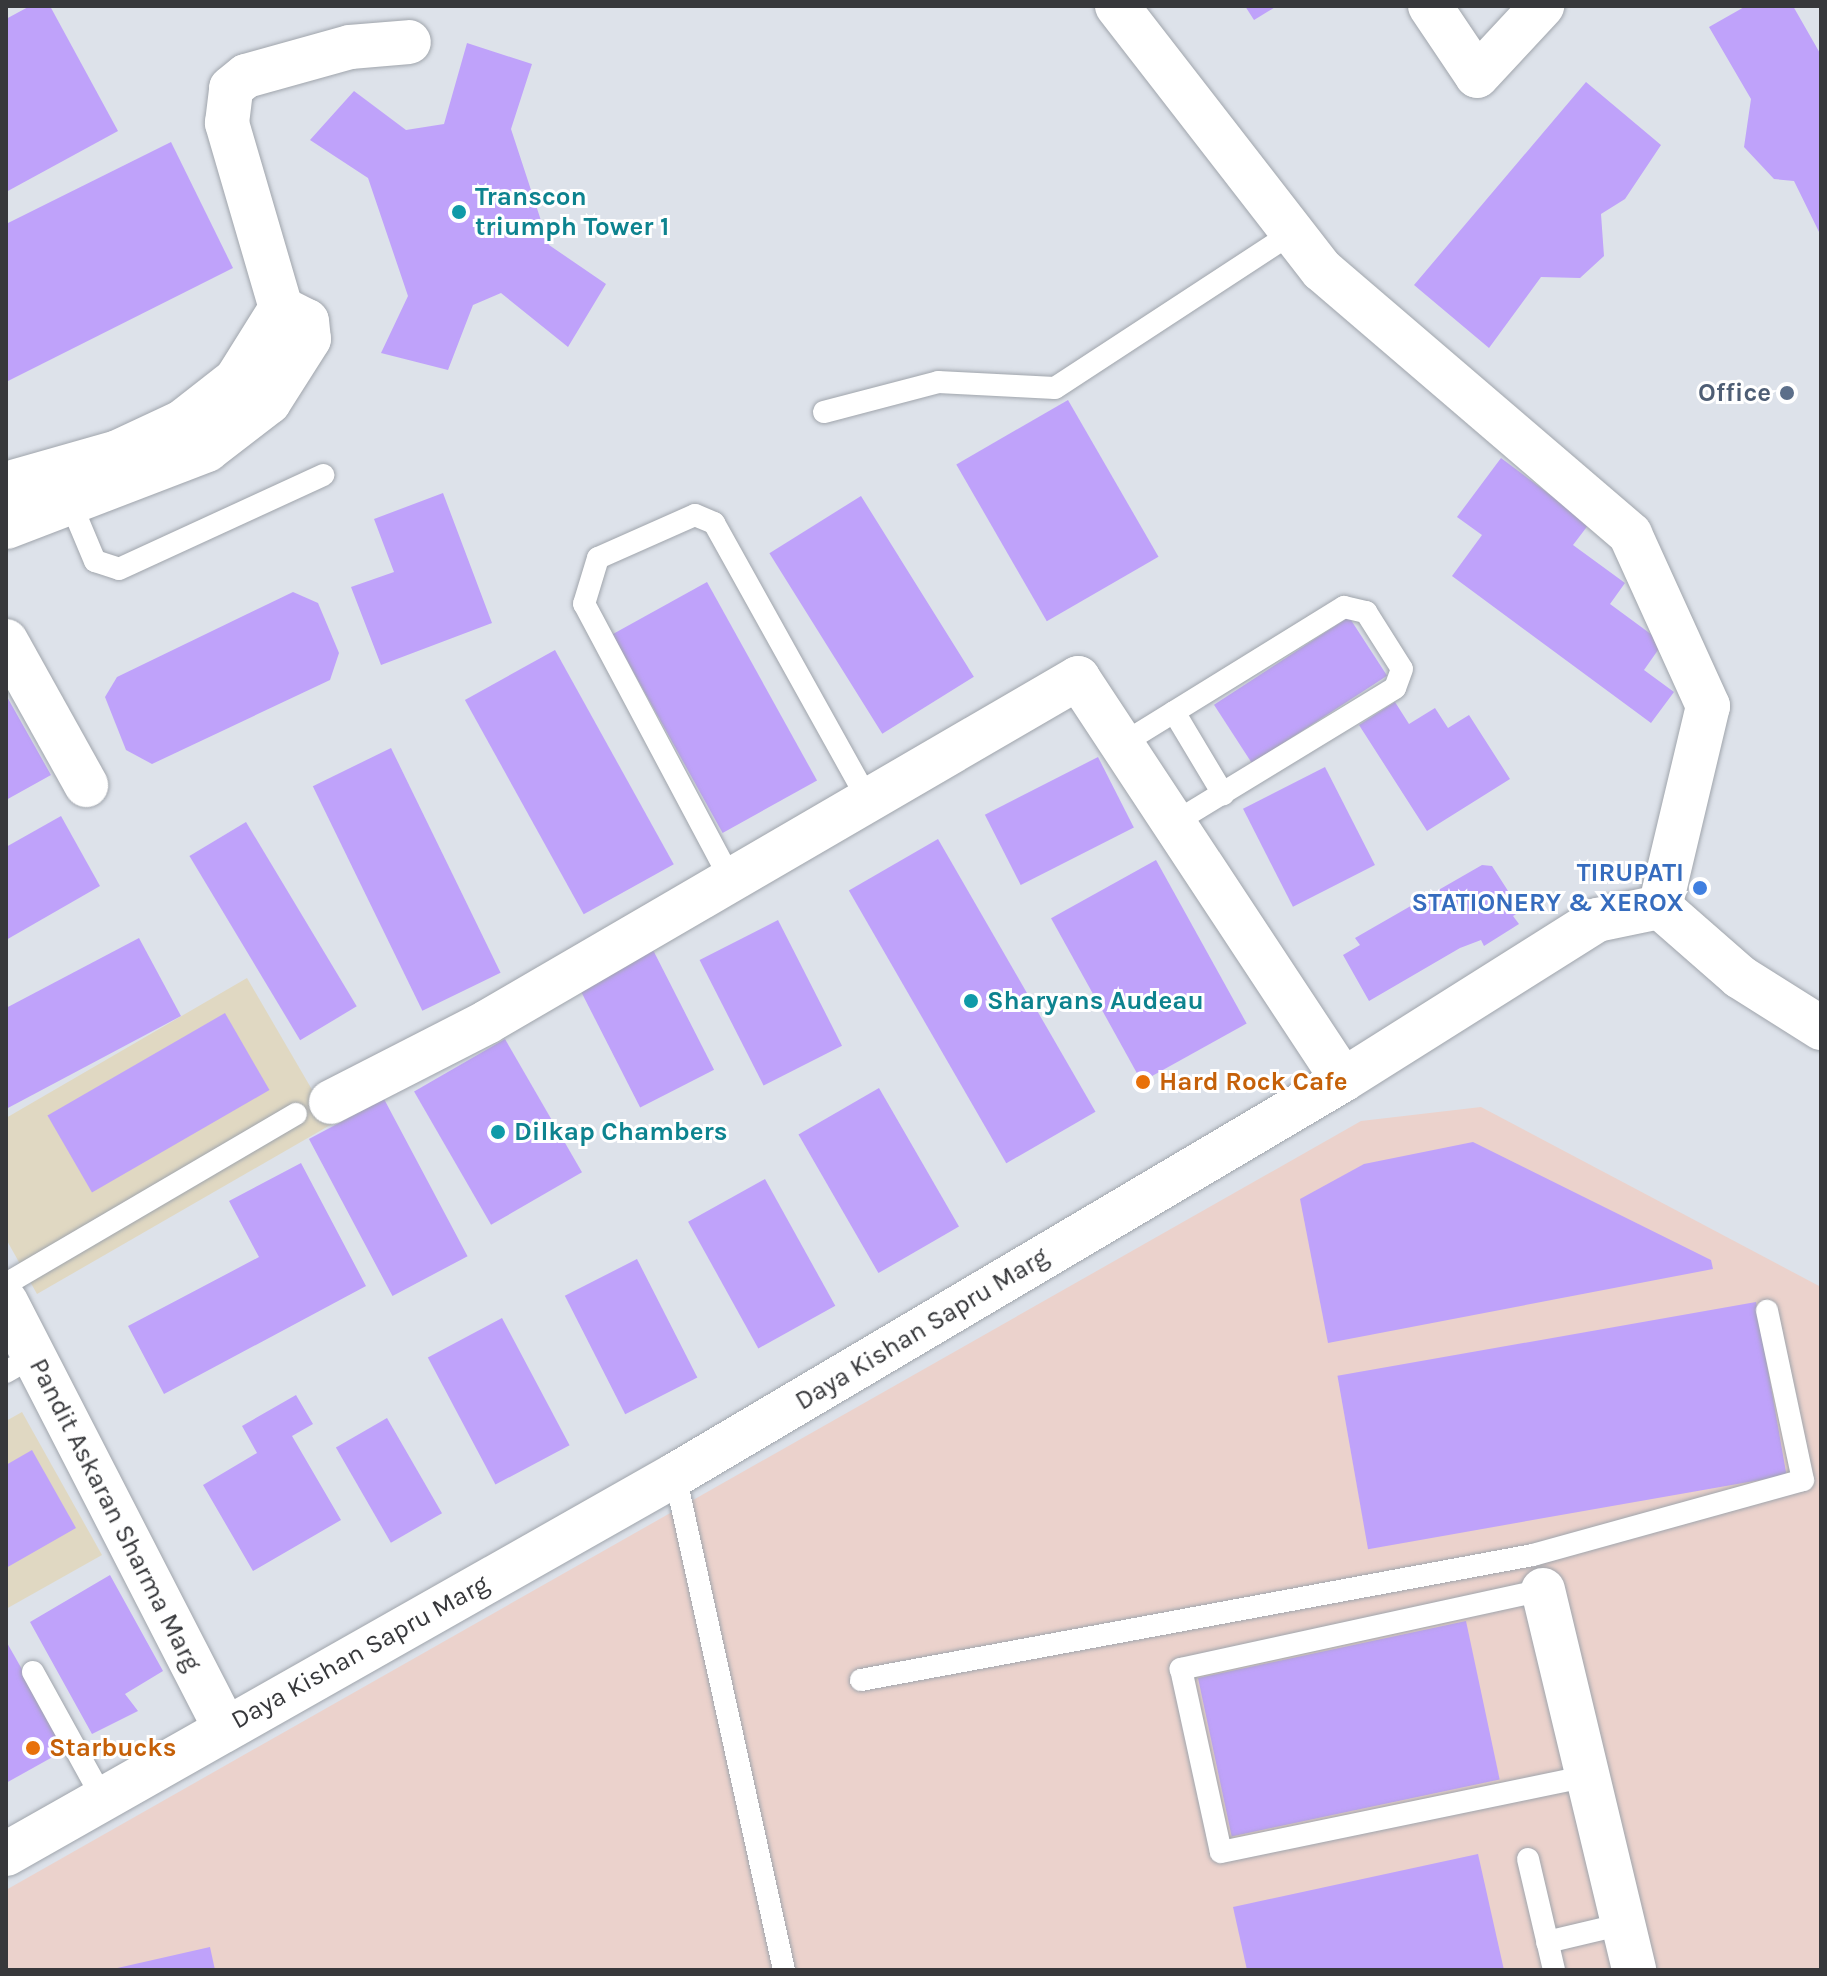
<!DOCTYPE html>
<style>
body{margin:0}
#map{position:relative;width:1827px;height:1976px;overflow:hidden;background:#dde2ea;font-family:Karla,sans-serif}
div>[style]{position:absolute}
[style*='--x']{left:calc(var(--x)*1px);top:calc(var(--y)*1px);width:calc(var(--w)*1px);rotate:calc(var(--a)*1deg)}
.commercial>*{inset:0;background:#e0d8c2}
.industrial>*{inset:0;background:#ebd2cc}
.building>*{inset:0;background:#bfa2fa;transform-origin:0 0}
.roads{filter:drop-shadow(0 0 2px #a0a5ac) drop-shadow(0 0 2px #a0a5ac)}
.lane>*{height:22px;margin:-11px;padding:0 11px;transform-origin:11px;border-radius:11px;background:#fff}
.street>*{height:44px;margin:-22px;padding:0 22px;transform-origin:22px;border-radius:22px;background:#fff}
.dots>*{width:22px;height:22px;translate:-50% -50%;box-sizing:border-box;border:4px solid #fff;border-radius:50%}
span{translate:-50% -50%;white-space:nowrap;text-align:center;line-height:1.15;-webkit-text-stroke:6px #fff;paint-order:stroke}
.culture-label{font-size:26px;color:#0d838f;font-weight:700}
.left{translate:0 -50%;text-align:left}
.service-label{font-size:26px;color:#4e5e75;font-weight:700}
.right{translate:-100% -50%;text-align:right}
.shop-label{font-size:26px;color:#366cbe;font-weight:700}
.food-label{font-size:26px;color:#c56008;font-weight:700}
.street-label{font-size:26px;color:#37383b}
.frame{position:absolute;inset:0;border:8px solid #37383b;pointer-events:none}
</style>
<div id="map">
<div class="commercial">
<i style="clip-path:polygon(247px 978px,332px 1124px,37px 1294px,6px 1239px,6px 1118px)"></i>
<i style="clip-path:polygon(22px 1412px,102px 1555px,6px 1609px,6px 1421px)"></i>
</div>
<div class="industrial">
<i style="clip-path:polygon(1481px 1107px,1821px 1287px,1821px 1970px,6px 1970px,6px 1890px,1361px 1121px)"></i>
</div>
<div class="building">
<i style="clip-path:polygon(30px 6px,50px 6px,118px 131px,6px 192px,6px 19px)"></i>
<i style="clip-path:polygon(1245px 6px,1277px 6px,1254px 20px)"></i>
<i style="clip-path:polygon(1746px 6px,1793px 6px,1821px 55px,1821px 236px,1794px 181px,1774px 179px,1744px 147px,1751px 99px,1709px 27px)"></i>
<i style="clip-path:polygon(467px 43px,532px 64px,511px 129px,549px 245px,606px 284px,568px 347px,501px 293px,473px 305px,448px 370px,381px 353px,408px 296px,368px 178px,310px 140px,354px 91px,406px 130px,444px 124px)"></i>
<i style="clip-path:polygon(1586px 82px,1661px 145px,1625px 199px,1601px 214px,1604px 256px,1580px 278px,1541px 277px,1489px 348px,1414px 285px)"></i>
<i style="clip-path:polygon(171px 142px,233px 268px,6px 382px,6px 224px)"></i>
<i style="left:1068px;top:400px;width:181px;height:129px;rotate:60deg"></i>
<i style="clip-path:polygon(1501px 458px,1589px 524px,1573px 545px,1625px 583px,1610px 604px,1663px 643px,1644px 670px,1674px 692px,1651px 723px,1452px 576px,1482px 535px,1457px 517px)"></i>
<i style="clip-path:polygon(443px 493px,492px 623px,381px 665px,351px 587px,394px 572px,374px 519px)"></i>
<i style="left:861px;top:496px;width:213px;height:108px;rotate:58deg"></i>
<i style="left:707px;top:582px;width:227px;height:108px;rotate:61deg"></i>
<i style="clip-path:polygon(293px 592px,318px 603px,339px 653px,330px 680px,152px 764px,126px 750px,105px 697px,117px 677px)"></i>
<i style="left:1349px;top:617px;width:70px;height:161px;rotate:57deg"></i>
<i style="left:555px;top:650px;width:245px;height:103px;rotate:61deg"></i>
<i style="clip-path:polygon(6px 695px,51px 775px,6px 800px)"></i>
<i style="clip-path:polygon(1395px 702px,1409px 724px,1435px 708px,1448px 728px,1469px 715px,1510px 779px,1427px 831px,1359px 725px)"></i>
<i style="left:391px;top:748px;width:250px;height:87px;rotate:64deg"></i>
<i style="left:1098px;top:757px;width:79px;height:127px;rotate:63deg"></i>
<i style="left:1325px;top:767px;width:110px;height:92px;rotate:63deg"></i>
<i style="clip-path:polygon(61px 816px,100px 886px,6px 940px,6px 847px)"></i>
<i style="left:246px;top:822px;width:215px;height:66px;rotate:59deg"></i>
<i style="left:938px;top:839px;width:315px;height:103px;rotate:60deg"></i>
<i style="left:1156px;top:860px;width:187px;height:120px;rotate:61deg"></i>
<i style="clip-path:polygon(1482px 865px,1492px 866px,1521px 911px,1513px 916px,1519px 924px,1484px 946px,1481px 940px,1460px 948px,1369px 1001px,1343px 955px,1360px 945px,1355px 938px)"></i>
<i style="left:778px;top:920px;width:141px;height:88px;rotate:63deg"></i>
<i style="clip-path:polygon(139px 938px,181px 1016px,6px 1109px,6px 1008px)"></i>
<i style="left:651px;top:946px;width:139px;height:83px;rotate:63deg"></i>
<i style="left:225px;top:1013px;width:89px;height:205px;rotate:60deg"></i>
<i style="left:505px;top:1039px;width:154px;height:105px;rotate:60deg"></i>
<i style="left:879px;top:1088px;width:160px;height:93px;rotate:60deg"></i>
<i style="left:384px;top:1099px;width:178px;height:85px;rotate:62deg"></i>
<i style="clip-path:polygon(1473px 1142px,1711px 1260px,1713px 1269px,1328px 1343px,1300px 1199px,1364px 1164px)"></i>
<i style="clip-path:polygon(301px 1163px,366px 1286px,164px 1394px,128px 1326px,259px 1257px,229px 1201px)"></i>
<i style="left:765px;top:1179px;width:145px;height:88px;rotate:61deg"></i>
<i style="left:637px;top:1259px;width:133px;height:81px;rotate:63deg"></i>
<i style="left:1756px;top:1302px;width:176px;height:425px;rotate:80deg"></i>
<i style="left:502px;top:1318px;width:144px;height:84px;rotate:62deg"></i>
<i style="clip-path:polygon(296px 1395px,313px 1424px,292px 1436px,341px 1520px,253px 1571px,203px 1485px,257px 1453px,242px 1426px)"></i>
<i style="left:387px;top:1418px;width:110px;height:59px;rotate:60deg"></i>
<i style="clip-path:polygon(32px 1450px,76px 1528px,6px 1568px,6px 1465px)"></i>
<i style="clip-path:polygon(110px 1575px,163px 1671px,125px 1694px,138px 1711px,92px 1734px,30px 1622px)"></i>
<i style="left:1466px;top:1621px;width:162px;height:274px;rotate:78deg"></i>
<i style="clip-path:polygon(6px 1641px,67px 1749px,6px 1783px)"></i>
<i style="clip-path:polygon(1478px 1854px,1504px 1970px,1247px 1970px,1233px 1907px)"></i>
<i style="clip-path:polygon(210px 1947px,215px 1970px,114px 1970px,113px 1969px)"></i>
</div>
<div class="roads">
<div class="lane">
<i style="--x:824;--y:412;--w:118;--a:-14.7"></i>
<i style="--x:938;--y:382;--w:117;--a:2.9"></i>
<i style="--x:1055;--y:388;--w:285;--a:-33.2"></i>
<i style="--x:71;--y:504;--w:62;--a:67.2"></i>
<i style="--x:95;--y:561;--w:25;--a:18"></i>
<i style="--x:119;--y:569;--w:225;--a:-24.7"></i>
<i style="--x:1174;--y:712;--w:96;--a:59.1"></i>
<i style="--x:1122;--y:744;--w:261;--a:-31.7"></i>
<i style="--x:1344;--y:607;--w:23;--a:13"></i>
<i style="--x:1366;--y:612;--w:67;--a:57.7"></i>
<i style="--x:1402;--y:669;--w:20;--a:110"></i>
<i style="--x:1395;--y:688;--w:259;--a:148.6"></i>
<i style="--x:731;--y:880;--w:313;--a:-118"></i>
<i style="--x:584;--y:604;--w:48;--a:-73.1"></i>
<i style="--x:598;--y:558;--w:106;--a:-23.9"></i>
<i style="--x:695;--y:515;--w:21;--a:23"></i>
<i style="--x:714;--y:523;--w:317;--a:60.9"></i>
<i style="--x:6;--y:1284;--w:336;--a:-30.4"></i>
<i style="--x:6;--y:1372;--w:32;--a:-30"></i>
<i style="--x:675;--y:1475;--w:507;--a:77.58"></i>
<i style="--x:1541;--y:1583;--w:7;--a:74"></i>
<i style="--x:1543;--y:1590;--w:371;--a:167.7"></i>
<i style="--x:1181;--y:1669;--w:187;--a:77.7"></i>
<i style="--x:1221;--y:1852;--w:374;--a:-11.7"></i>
<i style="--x:33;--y:1672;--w:143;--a:61.1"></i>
<i style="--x:861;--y:1680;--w:684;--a:-10.54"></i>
<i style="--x:1533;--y:1555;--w:280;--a:-15.5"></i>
<i style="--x:1803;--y:1480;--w:173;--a:-102"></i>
<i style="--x:1528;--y:1859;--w:114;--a:76.8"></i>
<i style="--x:1547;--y:1942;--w:78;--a:-13.3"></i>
</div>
<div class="street">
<i style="--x:1117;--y:6;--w:334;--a:52.2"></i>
<i style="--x:1322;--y:270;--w:406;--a:40.6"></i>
<i style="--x:1630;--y:534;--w:189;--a:65.6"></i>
<i style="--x:1708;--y:706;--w:207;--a:103.4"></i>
<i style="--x:1430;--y:6;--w:84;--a:56.1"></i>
<i style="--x:1477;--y:76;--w:96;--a:-47.1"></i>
<i style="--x:281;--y:308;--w:193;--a:-106.3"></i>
<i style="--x:227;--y:123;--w:35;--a:-83"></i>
<i style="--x:231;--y:88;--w:19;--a:-39"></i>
<i style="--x:246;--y:76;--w:108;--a:-15.6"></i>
<i style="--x:350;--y:47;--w:59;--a:-4.8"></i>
<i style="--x:6;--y:484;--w:116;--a:-15.9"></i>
<i style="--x:118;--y:452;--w:71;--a:-25.1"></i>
<i style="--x:182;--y:422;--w:68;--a:-37.9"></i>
<i style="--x:236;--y:380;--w:85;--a:-58"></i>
<i style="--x:281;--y:308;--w:29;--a:27"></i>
<i style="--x:307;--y:321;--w:18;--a:84"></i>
<i style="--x:309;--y:339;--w:75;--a:122.4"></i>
<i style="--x:269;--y:402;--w:78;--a:142.3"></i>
<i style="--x:207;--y:450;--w:215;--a:159"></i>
<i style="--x:6;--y:641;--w:165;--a:60.9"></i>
<i style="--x:331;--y:1102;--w:175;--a:-27.1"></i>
<i style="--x:487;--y:1022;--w:684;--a:-30.2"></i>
<i style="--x:1078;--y:678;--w:481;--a:56.6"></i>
<i style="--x:6;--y:1302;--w:480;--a:62.8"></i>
<i style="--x:1543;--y:1590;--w:391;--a:76.5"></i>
<i style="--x:6;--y:1854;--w:769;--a:-29.53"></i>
<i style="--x:675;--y:1475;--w:776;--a:-30.6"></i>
<i style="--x:1343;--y:1080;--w:300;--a:-32.2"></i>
<i style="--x:1597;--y:920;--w:64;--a:-11.7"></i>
<i style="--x:1660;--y:907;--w:106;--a:41.2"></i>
<i style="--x:1740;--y:977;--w:96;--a:32.2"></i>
</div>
</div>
<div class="dots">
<i style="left:459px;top:212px;background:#0f9aa8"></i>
<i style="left:1787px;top:393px;background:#5c6f8a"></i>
<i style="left:1700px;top:888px;background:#3f7fe0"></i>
<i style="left:971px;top:1001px;background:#0f9aa8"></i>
<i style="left:1143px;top:1082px;background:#e8710a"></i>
<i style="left:498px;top:1132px;background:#0f9aa8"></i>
<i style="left:33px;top:1748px;background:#e8710a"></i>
</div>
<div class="culture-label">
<span class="left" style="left:475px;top:212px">Transcon<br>triumph Tower 1</span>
<span class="left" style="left:987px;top:1001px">Sharyans Audeau</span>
<span class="left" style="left:514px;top:1132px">Dilkap Chambers</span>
</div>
<div class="service-label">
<span class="right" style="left:1771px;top:393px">Office</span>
</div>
<div class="shop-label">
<span class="right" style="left:1684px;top:888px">TIRUPATI<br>STATIONERY &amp; XEROX</span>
</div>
<div class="food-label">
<span class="left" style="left:1159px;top:1082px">Hard Rock Cafe</span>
<span class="left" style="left:49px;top:1748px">Starbucks</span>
</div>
<div class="street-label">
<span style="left:922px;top:1329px;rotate:-31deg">Daya Kishan Sapru Marg</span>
<span style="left:115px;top:1515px;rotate:63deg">Pandit Askaran Sharma Marg</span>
<span style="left:360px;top:1652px;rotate:-29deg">Daya Kishan Sapru Marg</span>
</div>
<div class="frame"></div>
</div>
